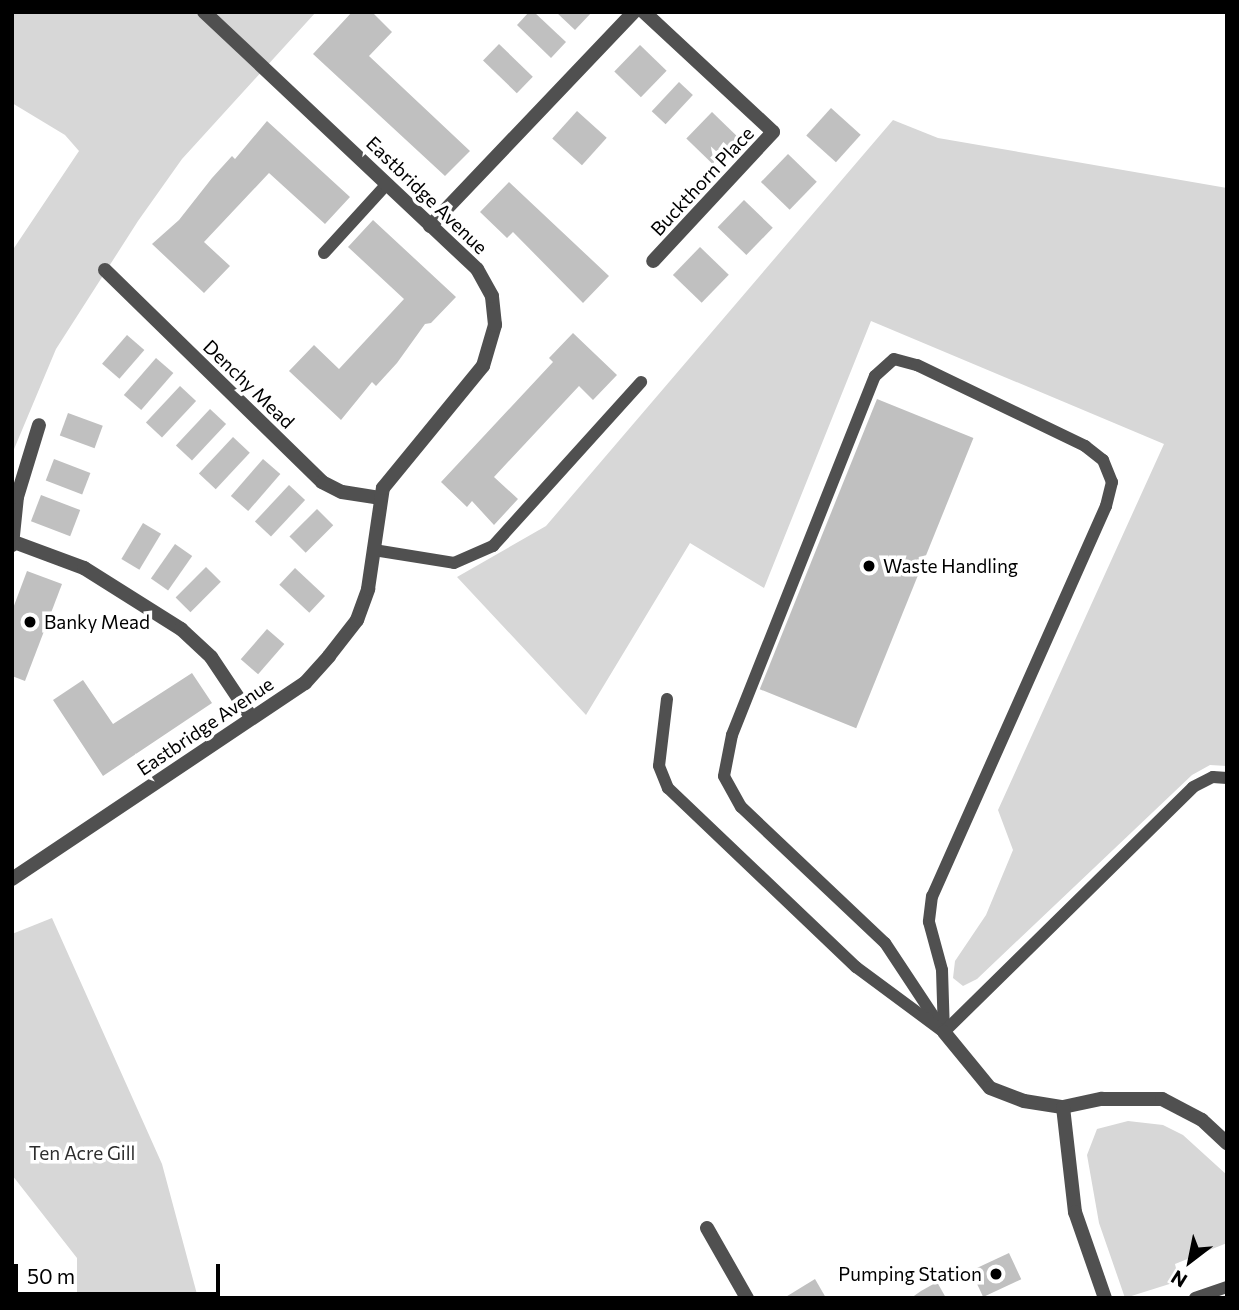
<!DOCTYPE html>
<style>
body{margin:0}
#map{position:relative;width:1239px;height:1310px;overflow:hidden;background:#fff;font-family:Commissioner,sans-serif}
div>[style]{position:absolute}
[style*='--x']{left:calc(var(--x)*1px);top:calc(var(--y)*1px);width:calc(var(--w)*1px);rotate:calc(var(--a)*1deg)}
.green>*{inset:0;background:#d7d7d7}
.building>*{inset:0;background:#c0c0c0;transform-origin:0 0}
.service>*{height:12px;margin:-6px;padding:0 6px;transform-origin:6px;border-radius:6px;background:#505050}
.minor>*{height:14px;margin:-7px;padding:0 7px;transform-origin:7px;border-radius:7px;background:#505050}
.tertiary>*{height:14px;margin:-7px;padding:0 7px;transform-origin:7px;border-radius:7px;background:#505050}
.dots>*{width:19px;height:19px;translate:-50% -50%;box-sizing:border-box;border:4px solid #fff;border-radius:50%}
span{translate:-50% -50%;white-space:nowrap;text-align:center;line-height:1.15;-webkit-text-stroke:7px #fff;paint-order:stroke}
.street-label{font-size:19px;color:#000}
.poi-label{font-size:19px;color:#000}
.left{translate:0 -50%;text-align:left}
.right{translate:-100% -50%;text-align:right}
.park-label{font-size:19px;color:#2e2e2e}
.frame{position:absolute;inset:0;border:14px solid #000;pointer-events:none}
.north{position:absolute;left:1155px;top:1226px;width:70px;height:70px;-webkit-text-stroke:5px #fff;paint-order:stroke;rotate:212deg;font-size:19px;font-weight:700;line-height:28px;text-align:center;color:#000}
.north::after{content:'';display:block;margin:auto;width:24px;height:32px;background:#000;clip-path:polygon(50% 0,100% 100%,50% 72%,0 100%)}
.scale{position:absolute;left:14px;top:1264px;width:206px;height:32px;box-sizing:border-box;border:4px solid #000;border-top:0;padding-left:9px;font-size:21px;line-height:24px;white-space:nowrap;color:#000;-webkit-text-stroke:5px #fff;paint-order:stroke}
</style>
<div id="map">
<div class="green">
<i style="clip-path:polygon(12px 12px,316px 12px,182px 159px,138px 221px,56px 349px,12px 454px,12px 251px,79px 151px,65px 135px,12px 103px)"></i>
<i style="clip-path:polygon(893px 120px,938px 138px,1227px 188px,1227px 766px,1210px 765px,1192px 775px,977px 979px,963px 986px,953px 978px,955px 961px,986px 915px,1013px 850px,998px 810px,1164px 444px,871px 321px,764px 588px,690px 543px,586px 715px,457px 577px,546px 526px)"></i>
<i style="clip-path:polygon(52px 918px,162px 1164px,198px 1298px,77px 1298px,77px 1258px,12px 1175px,12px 934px)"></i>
<i style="clip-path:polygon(1128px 1121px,1163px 1125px,1183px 1135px,1227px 1175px,1227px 1243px,1175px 1264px,1179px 1281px,1125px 1298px,1099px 1223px,1087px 1155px,1097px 1129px)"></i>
</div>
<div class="building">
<i style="clip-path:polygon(352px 12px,372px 12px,392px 32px,369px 56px,470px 151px,445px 176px,313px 54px)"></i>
<i style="clip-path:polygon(529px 12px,534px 12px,566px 42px,551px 58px,517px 25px)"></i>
<i style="clip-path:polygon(556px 12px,592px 12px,575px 30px)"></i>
<i style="left:499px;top:44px;width:47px;height:23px;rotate:44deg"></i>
<i style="left:640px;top:45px;width:37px;height:37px;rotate:44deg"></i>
<i style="left:679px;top:82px;width:19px;height:40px;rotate:43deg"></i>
<i style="left:831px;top:108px;width:40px;height:37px;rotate:42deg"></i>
<i style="left:577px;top:111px;width:40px;height:37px;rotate:42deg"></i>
<i style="left:712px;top:112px;width:37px;height:37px;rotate:44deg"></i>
<i style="clip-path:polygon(267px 121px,350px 197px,325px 224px,269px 173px,204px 242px,230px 266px,204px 293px,152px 244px,179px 220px,212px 178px,232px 156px,235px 159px)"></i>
<i style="left:788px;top:154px;width:40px;height:39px;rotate:44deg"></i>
<i style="clip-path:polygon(509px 182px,609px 276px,583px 303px,513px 232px,507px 238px,480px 212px)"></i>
<i style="left:744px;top:200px;width:40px;height:38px;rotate:44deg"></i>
<i style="clip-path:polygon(373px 220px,456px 297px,431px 323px,425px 324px,397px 363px,376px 386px,372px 382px,341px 420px,289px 371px,314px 345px,339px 369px,404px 299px,348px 247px)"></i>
<i style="left:700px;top:247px;width:40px;height:39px;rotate:44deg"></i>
<i style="clip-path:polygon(573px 333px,617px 375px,593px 400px,579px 386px,494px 477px,518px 499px,494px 525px,472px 501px,467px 507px,441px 482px,553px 362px,549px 358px)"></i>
<i style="left:127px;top:335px;width:23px;height:38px;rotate:41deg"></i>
<i style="left:156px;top:358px;width:23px;height:49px;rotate:41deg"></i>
<i style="left:180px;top:386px;width:22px;height:50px;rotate:43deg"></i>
<i style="left:877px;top:399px;width:104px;height:313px;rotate:22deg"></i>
<i style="left:210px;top:409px;width:22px;height:50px;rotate:43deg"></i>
<i style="left:68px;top:413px;width:37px;height:24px;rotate:20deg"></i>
<i style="left:233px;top:437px;width:23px;height:50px;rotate:43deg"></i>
<i style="left:54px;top:459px;width:39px;height:23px;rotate:21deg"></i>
<i style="left:263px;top:459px;width:23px;height:49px;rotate:41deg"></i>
<i style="left:289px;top:485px;width:22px;height:50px;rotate:43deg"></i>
<i style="left:41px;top:495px;width:42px;height:28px;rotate:21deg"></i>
<i style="left:317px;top:509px;width:23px;height:39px;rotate:45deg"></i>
<i style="left:143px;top:523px;width:21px;height:42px;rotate:31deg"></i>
<i style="left:175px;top:544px;width:21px;height:42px;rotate:35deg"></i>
<i style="left:206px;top:567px;width:21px;height:43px;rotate:45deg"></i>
<i style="left:295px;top:568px;width:41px;height:23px;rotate:43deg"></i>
<i style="clip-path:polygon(27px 571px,62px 584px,25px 681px,12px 676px,12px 611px)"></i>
<i style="left:267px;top:629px;width:23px;height:40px;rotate:41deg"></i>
<i style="clip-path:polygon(192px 673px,212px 703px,103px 776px,53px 700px,83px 680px,113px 724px)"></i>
<i style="left:1009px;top:1253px;width:29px;height:42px;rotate:65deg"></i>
<i style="clip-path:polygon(815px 1279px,826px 1298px,784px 1298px)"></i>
<i style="clip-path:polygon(937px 1282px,946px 1298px,911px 1298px,921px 1291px)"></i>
</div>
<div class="service">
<i style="--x:324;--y:253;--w:93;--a:-47.6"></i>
<i style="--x:894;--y:359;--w:24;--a:15"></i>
<i style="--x:917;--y:365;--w:187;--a:25.7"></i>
<i style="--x:1085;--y:446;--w:23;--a:38"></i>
<i style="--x:1103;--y:460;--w:24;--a:68"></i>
<i style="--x:1112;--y:482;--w:25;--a:104"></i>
<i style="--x:1106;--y:506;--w:427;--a:114"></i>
<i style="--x:932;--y:896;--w:26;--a:97"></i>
<i style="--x:929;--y:922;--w:50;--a:74.8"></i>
<i style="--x:942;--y:970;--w:62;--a:88.2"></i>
<i style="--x:944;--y:1032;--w:107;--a:-123.5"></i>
<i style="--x:885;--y:943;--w:198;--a:-136.6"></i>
<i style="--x:741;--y:807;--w:35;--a:-119"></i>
<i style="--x:724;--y:776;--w:42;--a:-79"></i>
<i style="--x:732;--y:735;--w:386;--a:-68.3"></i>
<i style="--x:875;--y:376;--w:25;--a:-42"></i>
<i style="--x:374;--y:550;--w:81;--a:9.2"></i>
<i style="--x:454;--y:563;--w:43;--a:-23.6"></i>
<i style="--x:493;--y:546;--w:221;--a:-47.9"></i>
<i style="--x:667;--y:699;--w:67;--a:96.8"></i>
<i style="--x:659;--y:766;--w:24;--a:68"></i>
<i style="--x:668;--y:788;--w:260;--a:43.6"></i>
<i style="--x:856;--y:967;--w:109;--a:36.5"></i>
<i style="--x:944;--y:1032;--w:349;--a:-44.5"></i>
<i style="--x:1193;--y:787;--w:22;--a:-27"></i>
<i style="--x:1213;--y:777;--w:14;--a:4"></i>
<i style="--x:1195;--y:1298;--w:34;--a:-19"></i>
</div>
<div class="minor">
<i style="--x:644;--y:12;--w:176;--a:42.9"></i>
<i style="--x:773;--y:132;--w:176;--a:132.9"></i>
<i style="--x:430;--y:226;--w:296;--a:-46.4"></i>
<i style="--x:105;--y:270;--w:303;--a:44.3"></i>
<i style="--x:322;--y:482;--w:22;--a:27"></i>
<i style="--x:342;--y:492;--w:38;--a:9"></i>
<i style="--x:14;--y:542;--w:75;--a:20.4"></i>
<i style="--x:84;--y:568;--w:115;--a:32.2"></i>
<i style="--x:181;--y:629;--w:41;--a:43"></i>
<i style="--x:211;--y:657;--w:72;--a:56.3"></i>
<i style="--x:12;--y:545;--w:48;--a:-84.1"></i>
<i style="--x:17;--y:497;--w:75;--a:-73"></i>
<i style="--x:944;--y:1032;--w:72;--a:50.6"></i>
<i style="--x:990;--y:1088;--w:36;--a:21"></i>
<i style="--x:1024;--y:1101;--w:39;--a:9"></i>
<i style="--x:1063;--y:1107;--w:40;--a:-12"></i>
<i style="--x:1102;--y:1099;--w:60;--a:0"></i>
<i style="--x:1162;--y:1099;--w:45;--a:27.7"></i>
<i style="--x:1202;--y:1120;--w:34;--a:43"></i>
<i style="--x:1063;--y:1107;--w:106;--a:83.5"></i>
<i style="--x:1075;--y:1212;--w:91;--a:70.8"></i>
<i style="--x:707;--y:1228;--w:81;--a:60.3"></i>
</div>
<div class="tertiary">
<i style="--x:12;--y:879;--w:353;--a:-33.8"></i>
<i style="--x:305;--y:683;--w:36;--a:-48"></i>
<i style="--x:329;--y:656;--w:46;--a:-52.1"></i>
<i style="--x:357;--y:620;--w:33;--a:-70"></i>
<i style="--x:368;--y:589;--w:102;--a:-81.6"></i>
<i style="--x:383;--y:488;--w:158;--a:-50.7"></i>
<i style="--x:483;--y:366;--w:43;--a:-73.7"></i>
<i style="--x:495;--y:325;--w:29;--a:-96"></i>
<i style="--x:492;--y:296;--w:31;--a:-119"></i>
<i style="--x:477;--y:269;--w:375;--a:-136.7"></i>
</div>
<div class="dots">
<i style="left:869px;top:566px;background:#000"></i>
<i style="left:30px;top:622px;background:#000"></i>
<i style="left:996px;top:1274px;background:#000"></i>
</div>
<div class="street-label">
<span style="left:702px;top:181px;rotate:-47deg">Buckthorn Place</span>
<span style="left:427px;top:195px;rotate:44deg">Eastbridge Avenue</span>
<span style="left:249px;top:384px;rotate:44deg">Denchy Mead</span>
<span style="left:205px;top:726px;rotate:-34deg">Eastbridge Avenue</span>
</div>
<div class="poi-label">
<span class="left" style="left:883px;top:566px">Waste Handling</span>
<span class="left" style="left:44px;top:622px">Banky Mead</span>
<span class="right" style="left:982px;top:1274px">Pumping Station</span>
</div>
<div class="park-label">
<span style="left:82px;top:1153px">Ten Acre Gill</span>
</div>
<div class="frame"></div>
<div class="north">N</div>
<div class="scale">50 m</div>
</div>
